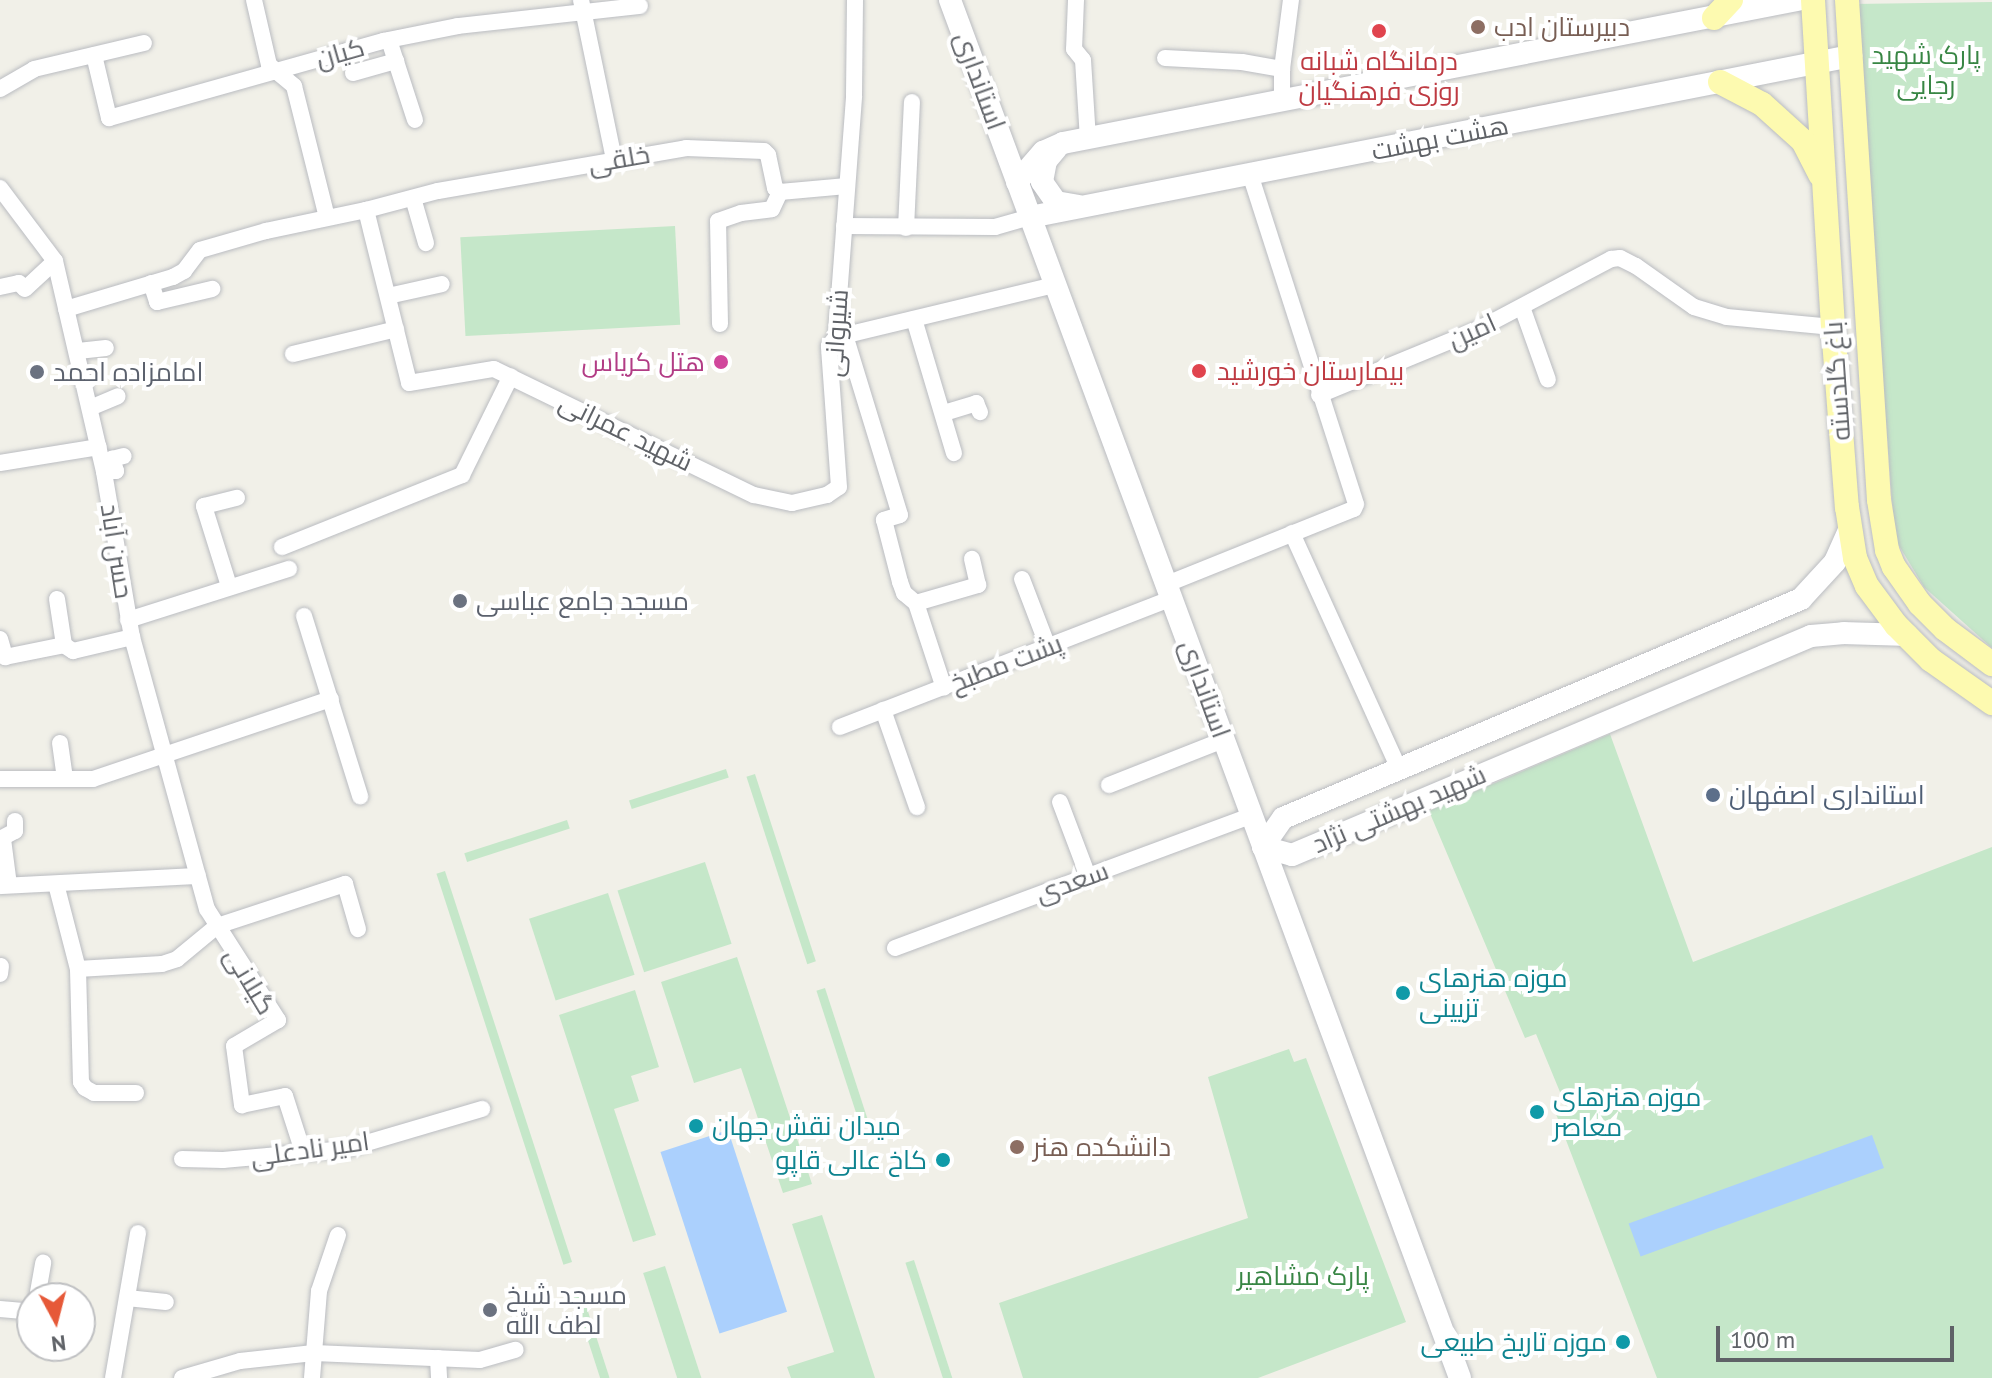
<!DOCTYPE html>
<meta charset="utf-8">
<style>
body{margin:0}
#map{position:relative;width:1992px;height:1378px;overflow:hidden;background:#f1f0e8;font-family:"PT Sans",Cairo,sans-serif}
div>[style]{position:absolute}
[style*='--x']{left:calc(var(--x)*1px);top:calc(var(--y)*1px);width:calc(var(--w)*1px);rotate:calc(var(--a)*1deg)}
.green>*{inset:0;background:#c5e7c9;transform-origin:0 0}
.water>*{inset:0;background:#abd0fd;transform-origin:0 0}
.roads{filter:drop-shadow(0 0 2px #babcc1) drop-shadow(0 0 2px #babcc1)}
.street>*{height:16px;margin:-8px;padding:0 8px;transform-origin:8px;border-radius:8px;background:#fff}
.secondary>*{height:22px;margin:-11px;padding:0 11px;transform-origin:11px;border-radius:11px;background:#fff}
.primary>*{height:24px;margin:-12px;padding:0 12px;transform-origin:12px;border-radius:12px;background:#fdfab0}
.dots>*{width:22px;height:22px;translate:-50% -50%;box-sizing:border-box;border:4px solid #fff;border-radius:50%}
span{translate:-50% -50%;white-space:nowrap;text-align:center;line-height:1.15;-webkit-text-stroke:8px #fff;paint-order:stroke}
.education-label{font-size:26px;color:#785e54}
.left{translate:0 -50%;text-align:left}
.street-label{font-size:26px;color:#5f6267}
.park-label{font-size:26px;color:#388644}
.health-label{font-size:26px;color:#be3a42}
.hotel-label{font-size:26px;color:#b23c85}
.right{translate:-100% -50%;text-align:right}
.worship-label{font-size:26px;color:#5b616d}
.service-label{font-size:26px;color:#4e5e75}
.culture-label{font-size:26px;color:#0d838f}
.north{position:absolute;left:16px;top:1282px;width:80px;height:80px;box-sizing:border-box;background:#fff;border:2px solid #bfc0c2;border-radius:50%;rotate:173deg;font-size:22px;font-weight:700;line-height:32px;text-align:center;color:#5f6267}
.north::after{content:'';display:block;margin:auto;width:28px;height:36px;background:#e65938;clip-path:polygon(50% 0,100% 100%,50% 72%,0 100%)}
.scale{position:absolute;left:1716px;top:1326px;width:238px;height:36px;box-sizing:border-box;border:4px solid #5f6267;border-top:0;padding-left:10px;font-size:24px;line-height:28px;white-space:nowrap;color:#5f6267;-webkit-text-stroke:6px #fff;paint-order:stroke}
</style>
<div id="map">
<div class="green">
<i style="clip-path:polygon(1992px 2px,1992px 648px,1924px 587px,1895px 539px,1854px 4px)"></i>
<i style="left:675px;top:226px;width:99px;height:215px;rotate:87deg"></i>
<i style="clip-path:polygon(1610px 734px,1693px 962px,1992px 847px,1992px 1378px,1657px 1378px,1556px 1114px,1567px 1109px,1536px 1034px,1525px 1038px,1429px 811px)"></i>
<i style="left:726px;top:769px;width:9px;height:102px;rotate:72deg"></i>
<i style="left:755px;top:774px;width:197px;height:9px;rotate:72deg"></i>
<i style="left:567px;top:820px;width:9px;height:108px;rotate:72deg"></i>
<i style="left:705px;top:862px;width:86px;height:92px;rotate:72deg"></i>
<i style="left:445px;top:871px;width:411px;height:9px;rotate:72deg"></i>
<i style="left:608px;top:893px;width:86px;height:83px;rotate:72deg"></i>
<i style="clip-path:polygon(737px 957px,812px 1184px,783px 1193px,741px 1068px,694px 1083px,661px 982px)"></i>
<i style="left:825px;top:988px;width:145px;height:9px;rotate:72deg"></i>
<i style="clip-path:polygon(635px 990px,659px 1067px,631px 1076px,639px 1101px,614px 1109px,656px 1235px,633px 1242px,559px 1015px)"></i>
<i style="clip-path:polygon(1289px 1049px,1294px 1062px,1306px 1058px,1406px 1322px,1258px 1378px,1023px 1378px,999px 1303px,1248px 1218px,1208px 1077px)"></i>
<i style="clip-path:polygon(822px 1215px,875px 1378px,791px 1378px,787px 1367px,834px 1352px,792px 1224px)"></i>
<i style="left:914px;top:1260px;width:124px;height:9px;rotate:72deg"></i>
<i style="left:665px;top:1266px;width:118px;height:23px;rotate:72deg"></i>
<i style="left:582px;top:1293px;width:89px;height:9px;rotate:72deg"></i>
</div>
<div class="water">
<i style="left:728px;top:1130px;width:191px;height:71px;rotate:72deg"></i>
<i style="left:1872px;top:1135px;width:35px;height:259px;rotate:70deg"></i>
</div>
<div class="roads">
<div class="street">
<i style="--x:254;--y:0;--w:67;--a:77"></i>
<i style="--x:269;--y:65;--w:33;--a:40"></i>
<i style="--x:294;--y:86;--w:135;--a:75.9"></i>
<i style="--x:581;--y:0;--w:162;--a:78.3"></i>
<i style="--x:1076;--y:0;--w:49;--a:92.3"></i>
<i style="--x:1074;--y:49;--w:14;--a:51"></i>
<i style="--x:1083;--y:60;--w:79;--a:86.4"></i>
<i style="--x:389;--y:40;--w:84;--a:72"></i>
<i style="--x:94;--y:55;--w:65;--a:76.6"></i>
<i style="--x:109;--y:118;--w:285;--a:-15.7"></i>
<i style="--x:383;--y:41;--w:76;--a:-11.3"></i>
<i style="--x:458;--y:26;--w:183;--a:-6.3"></i>
<i style="--x:1165;--y:58;--w:77;--a:3"></i>
<i style="--x:1242;--y:62;--w:41;--a:9.9"></i>
<i style="--x:353;--y:73;--w:45;--a:-15.6"></i>
<i style="--x:0;--y:89;--w:39;--a:-30"></i>
<i style="--x:34;--y:69;--w:113;--a:-13.3"></i>
<i style="--x:1282;--y:101;--w:32;--a:-90"></i>
<i style="--x:1282;--y:69;--w:70;--a:-82.6"></i>
<i style="--x:0;--y:188;--w:91;--a:53"></i>
<i style="--x:55;--y:261;--w:217;--a:76.9"></i>
<i style="--x:104;--y:472;--w:167;--a:80.4"></i>
<i style="--x:132;--y:637;--w:282;--a:74.6"></i>
<i style="--x:207;--y:909;--w:132;--a:57.4"></i>
<i style="--x:278;--y:1020;--w:51;--a:149.4"></i>
<i style="--x:234;--y:1046;--w:60;--a:82.3"></i>
<i style="--x:242;--y:1105;--w:44;--a:-11.8"></i>
<i style="--x:285;--y:1096;--w:59;--a:72.2"></i>
<i style="--x:413;--y:198;--w:47;--a:73.9"></i>
<i style="--x:366;--y:210;--w:74;--a:-14.8"></i>
<i style="--x:438;--y:191;--w:252;--a:-9.8"></i>
<i style="--x:686;--y:148;--w:78;--a:2.2"></i>
<i style="--x:764;--y:151;--w:6;--a:45"></i>
<i style="--x:768;--y:155;--w:34;--a:78"></i>
<i style="--x:775;--y:188;--w:6;--a:39"></i>
<i style="--x:780;--y:192;--w:67;--a:-5.1"></i>
<i style="--x:844;--y:226;--w:151;--a:0.4"></i>
<i style="--x:995;--y:227;--w:36;--a:-16"></i>
<i style="--x:906;--y:228;--w:126;--a:-87.3"></i>
<i style="--x:151;--y:283;--w:20;--a:72"></i>
<i style="--x:157;--y:302;--w:57;--a:-13.3"></i>
<i style="--x:0;--y:287;--w:19;--a:-12"></i>
<i style="--x:19;--y:283;--w:8;--a:45"></i>
<i style="--x:25;--y:289;--w:41;--a:-43"></i>
<i style="--x:388;--y:296;--w:55;--a:-12.5"></i>
<i style="--x:1522;--y:307;--w:77;--a:70.4"></i>
<i style="--x:66;--y:309;--w:112;--a:-16.7"></i>
<i style="--x:173;--y:277;--w:13;--a:-29"></i>
<i style="--x:184;--y:271;--w:26;--a:-53"></i>
<i style="--x:200;--y:250;--w:69;--a:-16.1"></i>
<i style="--x:266;--y:231;--w:102;--a:-11.9"></i>
<i style="--x:366;--y:210;--w:178;--a:76"></i>
<i style="--x:409;--y:383;--w:86;--a:-9.4"></i>
<i style="--x:494;--y:369;--w:289;--a:25.9"></i>
<i style="--x:754;--y:495;--w:39;--a:12"></i>
<i style="--x:792;--y:503;--w:36;--a:-13"></i>
<i style="--x:827;--y:495;--w:14;--a:-34"></i>
<i style="--x:839;--y:487;--w:141;--a:-94.1"></i>
<i style="--x:829;--y:346;--w:11;--a:-52"></i>
<i style="--x:836;--y:337;--w:242;--a:-85.7"></i>
<i style="--x:854;--y:96;--w:96;--a:-89.4"></i>
<i style="--x:914;--y:319;--w:140;--a:73.4"></i>
<i style="--x:720;--y:324;--w:103;--a:-91.1"></i>
<i style="--x:718;--y:221;--w:24;--a:-19"></i>
<i style="--x:741;--y:213;--w:31;--a:-7"></i>
<i style="--x:772;--y:209;--w:19;--a:-65"></i>
<i style="--x:845;--y:335;--w:188;--a:73"></i>
<i style="--x:900;--y:515;--w:17;--a:163"></i>
<i style="--x:884;--y:520;--w:64;--a:75.5"></i>
<i style="--x:900;--y:582;--w:12;--a:70"></i>
<i style="--x:904;--y:593;--w:16;--a:40"></i>
<i style="--x:916;--y:603;--w:89;--a:71.8"></i>
<i style="--x:838;--y:337;--w:223;--a:-13.5"></i>
<i style="--x:78;--y:351;--w:28;--a:-6"></i>
<i style="--x:293;--y:354;--w:106;--a:-13.6"></i>
<i style="--x:1319;--y:395;--w:171;--a:-22.4"></i>
<i style="--x:1477;--y:330;--w:152;--a:-27.9"></i>
<i style="--x:1611;--y:259;--w:9;--a:-6"></i>
<i style="--x:1620;--y:258;--w:18;--a:27"></i>
<i style="--x:1636;--y:266;--w:71;--a:35.3"></i>
<i style="--x:1694;--y:307;--w:34;--a:17"></i>
<i style="--x:1727;--y:317;--w:106;--a:5.4"></i>
<i style="--x:90;--y:408;--w:30;--a:-23"></i>
<i style="--x:944;--y:413;--w:34;--a:-17"></i>
<i style="--x:976;--y:403;--w:10;--a:66"></i>
<i style="--x:0;--y:463;--w:100;--a:-9.2"></i>
<i style="--x:110;--y:471;--w:6;--a:0"></i>
<i style="--x:116;--y:471;--w:13;--a:-108"></i>
<i style="--x:112;--y:459;--w:12;--a:-14"></i>
<i style="--x:1292;--y:533;--w:261;--a:65.6"></i>
<i style="--x:282;--y:547;--w:194;--a:-21.8"></i>
<i style="--x:462;--y:475;--w:110;--a:-63.7"></i>
<i style="--x:1022;--y:579;--w:73;--a:69.1"></i>
<i style="--x:1167;--y:584;--w:201;--a:-21.9"></i>
<i style="--x:1354;--y:509;--w:5;--a:-68"></i>
<i style="--x:1356;--y:504;--w:344;--a:-107.8"></i>
<i style="--x:229;--y:586;--w:84;--a:-107.4"></i>
<i style="--x:204;--y:506;--w:34;--a:-14"></i>
<i style="--x:57;--y:599;--w:47;--a:81.3"></i>
<i style="--x:916;--y:603;--w:65;--a:-16.2"></i>
<i style="--x:978;--y:585;--w:27;--a:-103"></i>
<i style="--x:304;--y:616;--w:189;--a:72.7"></i>
<i style="--x:128;--y:620;--w:169;--a:-17.6"></i>
<i style="--x:0;--y:639;--w:19;--a:74"></i>
<i style="--x:5;--y:657;--w:60;--a:-11.5"></i>
<i style="--x:64;--y:645;--w:11;--a:34"></i>
<i style="--x:73;--y:651;--w:61;--a:-13.3"></i>
<i style="--x:883;--y:710;--w:103;--a:70.7"></i>
<i style="--x:840;--y:727;--w:356;--a:-21.2"></i>
<i style="--x:60;--y:743;--w:36;--a:82"></i>
<i style="--x:0;--y:779;--w:93;--a:0"></i>
<i style="--x:93;--y:779;--w:251;--a:-18.6"></i>
<i style="--x:1109;--y:785;--w:123;--a:-21.5"></i>
<i style="--x:1060;--y:802;--w:79;--a:69.3"></i>
<i style="--x:0;--y:839;--w:17;--a:-28"></i>
<i style="--x:15;--y:831;--w:10;--a:-90"></i>
<i style="--x:3;--y:839;--w:46;--a:82.6"></i>
<i style="--x:56;--y:884;--w:88;--a:75.5"></i>
<i style="--x:78;--y:969;--w:113;--a:88.5"></i>
<i style="--x:81;--y:1082;--w:7;--a:56"></i>
<i style="--x:85;--y:1088;--w:10;--a:29"></i>
<i style="--x:94;--y:1093;--w:42;--a:0"></i>
<i style="--x:0;--y:886;--w:198;--a:-2.9"></i>
<i style="--x:895;--y:948;--w:379;--a:-20.4"></i>
<i style="--x:78;--y:969;--w:84;--a:-3.4"></i>
<i style="--x:162;--y:964;--w:16;--a:-18"></i>
<i style="--x:177;--y:959;--w:52;--a:-39.5"></i>
<i style="--x:217;--y:926;--w:135;--a:-18.2"></i>
<i style="--x:345;--y:884;--w:47;--a:73.9"></i>
<i style="--x:0;--y:974;--w:8;--a:-83"></i>
<i style="--x:182;--y:1159;--w:41;--a:1.4"></i>
<i style="--x:223;--y:1160;--w:123;--a:-5.1"></i>
<i style="--x:346;--y:1149;--w:142;--a:-16.4"></i>
<i style="--x:37;--y:1298;--w:36;--a:-80"></i>
<i style="--x:127;--y:1298;--w:39;--a:6"></i>
<i style="--x:0;--y:1309;--w:32;--a:5"></i>
<i style="--x:438;--y:1358;--w:20;--a:87"></i>
<i style="--x:113;--y:1378;--w:147;--a:-80.2"></i>
<i style="--x:182;--y:1378;--w:60;--a:-16.3"></i>
<i style="--x:240;--y:1361;--w:74;--a:-6.2"></i>
<i style="--x:314;--y:1353;--w:166;--a:2.4"></i>
<i style="--x:480;--y:1360;--w:37;--a:-16"></i>
<i style="--x:312;--y:1378;--w:87;--a:-85.4"></i>
<i style="--x:319;--y:1291;--w:59;--a:-71.3"></i>
</div>
<div class="secondary">
<i style="--x:950;--y:0;--w:1469;--a:69.69"></i>
<i style="--x:1056;--y:149;--w:16;--a:130"></i>
<i style="--x:1046;--y:161;--w:21;--a:101"></i>
<i style="--x:1042;--y:182;--w:24;--a:55"></i>
<i style="--x:1056;--y:202;--w:22;--a:10"></i>
<i style="--x:1017;--y:182;--w:40;--a:-49"></i>
<i style="--x:1043;--y:152;--w:22;--a:-24"></i>
<i style="--x:1063;--y:143;--w:748;--a:-11.02"></i>
<i style="--x:1030;--y:217;--w:837;--a:-11.1"></i>
<i style="--x:1850;--y:528;--w:37;--a:114"></i>
<i style="--x:1835;--y:562;--w:50;--a:132.6"></i>
<i style="--x:1801;--y:599;--w:562;--a:157.08"></i>
<i style="--x:1283;--y:818;--w:35;--a:125"></i>
<i style="--x:1263;--y:847;--w:30;--a:15"></i>
<i style="--x:1292;--y:855;--w:563;--a:-22.88"></i>
<i style="--x:1811;--y:636;--w:33;--a:-5"></i>
<i style="--x:1844;--y:633;--w:63;--a:1.8"></i>
</div>
<div class="primary">
<i style="--x:1813;--y:0;--w:328;--a:86.5"></i>
<i style="--x:1833;--y:327;--w:181;--a:85.6"></i>
<i style="--x:1847;--y:507;--w:52;--a:81.1"></i>
<i style="--x:1855;--y:558;--w:30;--a:67"></i>
<i style="--x:1867;--y:586;--w:49;--a:53.4"></i>
<i style="--x:1896;--y:625;--w:49;--a:45"></i>
<i style="--x:1931;--y:660;--w:75;--a:35.2"></i>
<i style="--x:1847;--y:0;--w:501;--a:86.34"></i>
<i style="--x:1879;--y:500;--w:51;--a:80.9"></i>
<i style="--x:1887;--y:550;--w:18;--a:68"></i>
<i style="--x:1894;--y:567;--w:45;--a:54.9"></i>
<i style="--x:1920;--y:604;--w:35;--a:45"></i>
<i style="--x:1945;--y:629;--w:59;--a:36.7"></i>
<i style="--x:1714;--y:18;--w:25;--a:-47"></i>
<i style="--x:1720;--y:82;--w:47;--a:27.6"></i>
<i style="--x:1762;--y:104;--w:55;--a:42.1"></i>
<i style="--x:1803;--y:141;--w:38;--a:63"></i>
</div>
</div>
<div class="dots">
<i style="left:1478px;top:27px;background:#8d6e63"></i>
<i style="left:1379px;top:31px;background:#e0444e"></i>
<i style="left:721px;top:362px;background:#d1479c"></i>
<i style="left:1199px;top:371px;background:#e0444e"></i>
<i style="left:37px;top:372px;background:#6b7280"></i>
<i style="left:460px;top:601px;background:#6b7280"></i>
<i style="left:1713px;top:795px;background:#5c6f8a"></i>
<i style="left:1403px;top:993px;background:#0f9aa8"></i>
<i style="left:1537px;top:1112px;background:#0f9aa8"></i>
<i style="left:696px;top:1126px;background:#0f9aa8"></i>
<i style="left:1017px;top:1147px;background:#8d6e63"></i>
<i style="left:943px;top:1160px;background:#0f9aa8"></i>
<i style="left:490px;top:1310px;background:#6b7280"></i>
<i style="left:1623px;top:1342px;background:#0f9aa8"></i>
</div>
<div class="education-label">
<span class="left" style="left:1494px;top:27px">دبیرستان ادب</span>
<span class="left" style="left:1033px;top:1147px">دانشکده هنر</span>
</div>
<div class="street-label">
<span style="left:340px;top:53px;rotate:-16deg">کیان</span>
<span style="left:980px;top:81px;rotate:70deg">استانداری</span>
<span style="left:1440px;top:138px;rotate:-11deg">هشت بهشت</span>
<span style="left:619px;top:159px;rotate:-10deg">خلقی</span>
<span style="left:1472px;top:331px;rotate:-24deg">امین</span>
<span style="left:836px;top:333px;rotate:-86deg">شیروانی</span>
<span style="left:1837px;top:381px;rotate:-94deg">باغ گلدسته</span>
<span style="left:626px;top:432px;rotate:26deg">شهید عمرانی</span>
<span style="left:117px;top:551px;rotate:81deg">حسن آباد</span>
<span style="left:1006px;top:663px;rotate:-21deg">پشت مطبخ</span>
<span style="left:1205px;top:689px;rotate:70deg">استانداری</span>
<span style="left:1399px;top:809px;rotate:-23deg">شهید بهشتی نژاد</span>
<span style="left:1072px;top:882px;rotate:-20deg">سعدی</span>
<span style="left:250px;top:981px;rotate:59deg">گیلانی</span>
<span style="left:310px;top:1149px;rotate:-8deg">امیر نادعلی</span>
</div>
<div class="park-label">
<span style="left:1926px;top:70px">پارک شهید<br>رجایی</span>
<span style="left:1303px;top:1276px">پارک مشاهیر</span>
</div>
<div class="health-label">
<span style="left:1379px;top:76px">درمانگاه شبانه<br>روزی فرهنگیان</span>
<span class="left" style="left:1217px;top:371px">بیمارستان خورشید</span>
</div>
<div class="hotel-label">
<span class="right" style="left:705px;top:362px">هتل کریاس</span>
</div>
<div class="worship-label">
<span class="left" style="left:53px;top:372px">امامزاده احمد</span>
<span class="left" style="left:476px;top:601px">مسجد جامع عباسی</span>
<span class="left" style="left:506px;top:1310px">مسجد شیخ<br>لطف الله</span>
</div>
<div class="service-label">
<span class="left" style="left:1729px;top:795px">استانداری اصفهان</span>
</div>
<div class="culture-label">
<span class="left" style="left:1419px;top:993px">موزه هنرهای<br>تزیینی</span>
<span class="left" style="left:1553px;top:1112px">موزه هنرهای<br>معاصر</span>
<span class="left" style="left:712px;top:1126px">میدان نقش جهان</span>
<span class="right" style="left:927px;top:1160px">کاخ عالی قاپو</span>
<span class="right" style="left:1607px;top:1342px">موزه تاریخ طبیعی</span>
</div>
<div class="north">N</div>
<div class="scale">100 m</div>
</div>
